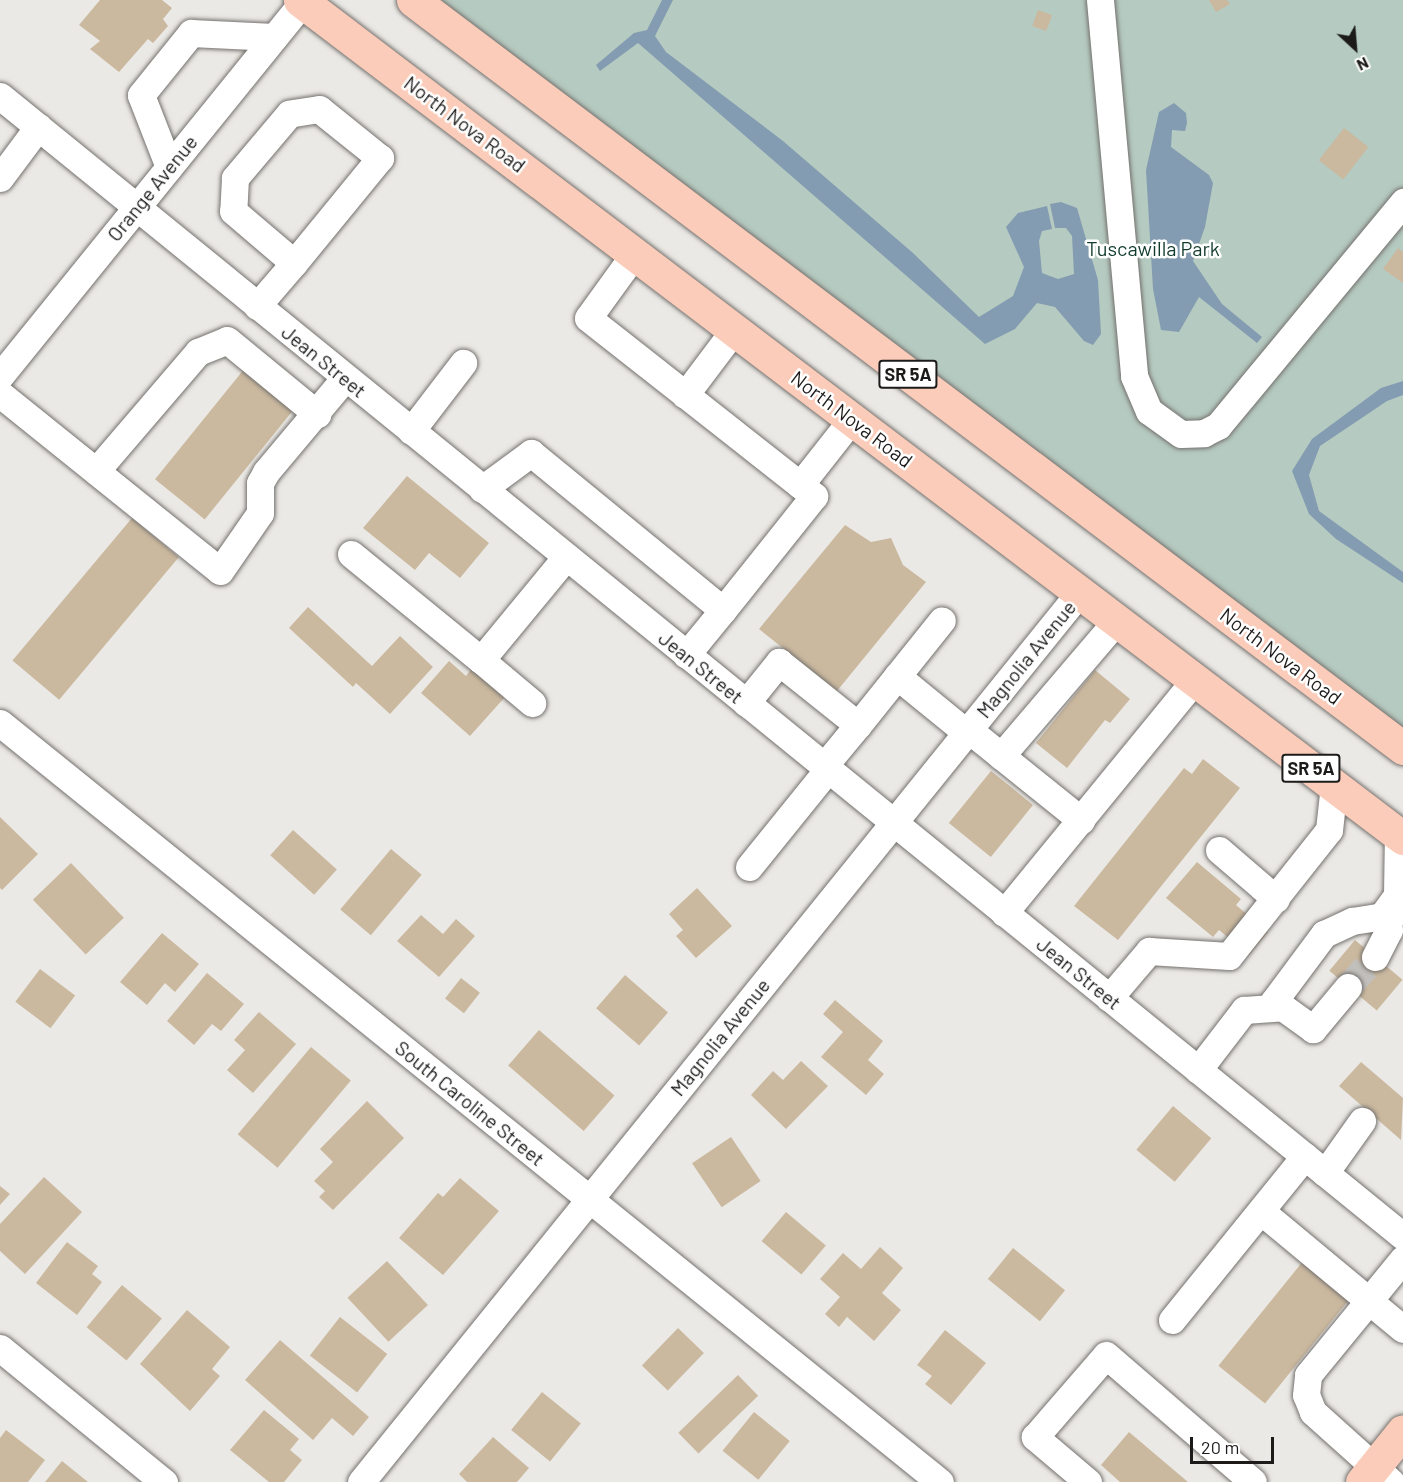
<!DOCTYPE html>
<style>
body{margin:0}
#map{position:relative;width:1403px;height:1482px;overflow:hidden;background:#ebe9e5;font-family:Barlow,sans-serif}
div>[style]{position:absolute}
[style*='--x']{left:calc(var(--x)*1px);top:calc(var(--y)*1px);width:calc(var(--w)*1px);rotate:calc(var(--a)*1deg)}
.green>*{inset:0;background:#b5cac0}
.water>*{inset:0;background:#849cb1}
.building>*{inset:0;background:#cbb99f;transform-origin:0 0}
.minor-tunnel>*{height:27px;margin-top:-13.5px;transform-origin:0;background:repeating-linear-gradient(90deg,#c2c0bc 0 27px,transparent 0 41px)}
.roads{filter:drop-shadow(0 0 2px #74716e) drop-shadow(0 0 2px #74716e)}
.minor>*{height:27px;margin:-13.5px;padding:0 13.5px;transform-origin:13.5px;border-radius:13.5px;background:#fff}
.major>*{height:33px;margin:-16.5px;padding:0 16.5px;transform-origin:16.5px;border-radius:16.5px;background:#fbccb9}
span{translate:-50% -50%;white-space:nowrap;text-align:center;line-height:1.15;-webkit-text-stroke:5px #fff;paint-order:stroke}
.shield-label span{padding:2px 4px;background:#fff;border:2px solid;border-radius:4px;-webkit-text-stroke-width:0}
.shield-label{font-size:18px;color:#1c1b1a;font-weight:700}
.street-label{font-size:20px;color:#1c1b1a}
.park-label{font-size:20px;color:#113c2c}
.north{position:absolute;left:1325px;top:18px;width:60px;height:60px;-webkit-text-stroke:4px #fff;paint-order:stroke;rotate:154deg;font-size:16px;font-weight:700;line-height:24px;text-align:center;color:#1c1b1a}
.north::after{content:'';display:block;margin:auto;width:21px;height:27px;background:#1c1b1a;clip-path:polygon(50% 0,100% 100%,50% 72%,0 100%)}
.scale{position:absolute;left:1190px;top:1437px;width:84px;height:27px;box-sizing:border-box;border:3px solid #1c1b1a;border-top:0;padding-left:8px;font-size:18px;line-height:21px;white-space:nowrap;color:#1c1b1a;-webkit-text-stroke:4px #fff;paint-order:stroke}
</style>
<div id="map">
<div class="green">
<i style="clip-path:polygon(413px 0,1403px 0,1403px 748px)"></i>
</div>
<div class="water">
<i style="clip-path:polygon(662px 0,673px 0,655px 36px,666px 52px,783px 141px,913px 253px,979px 317px,1013px 296px,1024px 267px,1006px 227px,1018px 213px,1047px 206px,1052px 229px,1042px 231px,1039px 241px,1042px 273px,1058px 279px,1074px 274px,1072px 236px,1066px 228px,1055px 228px,1050px 204px,1061px 202px,1077px 208px,1098px 280px,1101px 334px,1093px 345px,1084px 341px,1055px 307px,1037px 303px,1015px 329px,985px 344px,638px 43px,600px 71px,596px 65px,634px 33px,647px 30px)"></i>
<i style="clip-path:polygon(1174px 103px,1186px 113px,1187px 123px,1185px 131px,1172px 130px,1171px 147px,1209px 175px,1213px 183px,1205px 227px,1193px 261px,1222px 304px,1262px 337px,1257px 343px,1199px 297px,1179px 332px,1161px 330px,1153px 289px,1146px 170px,1159px 112px)"></i>
<i style="clip-path:polygon(1403px 381px,1403px 395px,1387px 401px,1320px 446px,1309px 475px,1319px 511px,1403px 572px,1403px 583px,1336px 539px,1309px 514px,1292px 471px,1312px 439px,1381px 388px)"></i>
</div>
<div class="building">
<i style="clip-path:polygon(100px 0,162px 0,172px 8px,163px 19px,168px 26px,153px 43px,148px 39px,119px 72px,90px 49px,100px 41px,79px 25px)"></i>
<i style="clip-path:polygon(1209px 0,1227px 0,1230px 4px,1216px 12px)"></i>
<i style="left:1038px;top:10px;width:15px;height:17px;rotate:20deg"></i>
<i style="left:1344px;top:128px;width:31px;height:41px;rotate:38deg"></i>
<i style="clip-path:polygon(1398px 248px,1403px 252px,1403px 283px,1383px 269px)"></i>
<i style="left:245px;top:368px;width:64px;height:143px;rotate:39deg"></i>
<i style="clip-path:polygon(407px 476px,489px 543px,460px 578px,429px 553px,415px 570px,363px 528px)"></i>
<i style="left:132px;top:518px;width:61px;height:186px;rotate:40deg"></i>
<i style="clip-path:polygon(845px 525px,871px 542px,891px 538px,903px 565px,926px 582px,837px 691px,759px 629px)"></i>
<i style="clip-path:polygon(308px 607px,372px 666px,400px 636px,433px 667px,390px 714px,356px 683px,353px 687px,289px 628px)"></i>
<i style="clip-path:polygon(449px 661px,466px 676px,472px 668px,505px 697px,470px 736px,421px 693px)"></i>
<i style="clip-path:polygon(1095px 670px,1130px 699px,1110px 723px,1105px 720px,1067px 768px,1036px 743px)"></i>
<i style="clip-path:polygon(1203px 759px,1240px 788px,1118px 940px,1074px 906px,1184px 768px,1192px 774px)"></i>
<i style="left:991px;top:771px;width:54px;height:67px;rotate:39deg"></i>
<i style="clip-path:polygon(0 817px,38px 854px,2px 890px,0 888px)"></i>
<i style="left:293px;top:830px;width:59px;height:34px;rotate:42deg"></i>
<i style="left:391px;top:849px;width:40px;height:79px;rotate:40deg"></i>
<i style="clip-path:polygon(1197px 862px,1241px 899px,1236px 905px,1268px 932px,1249px 955px,1219px 930px,1213px 937px,1166px 898px)"></i>
<i style="left:71px;top:863px;width:76px;height:53px;rotate:46deg"></i>
<i style="clip-path:polygon(697px 888px,732px 926px,696px 958px,676px 936px,683px 930px,669px 914px)"></i>
<i style="clip-path:polygon(421px 915px,443px 934px,456px 919px,475px 936px,439px 977px,397px 941px)"></i>
<i style="clip-path:polygon(162px 933px,199px 964px,175px 992px,165px 983px,147px 1005px,120px 982px)"></i>
<i style="left:1355px;top:940px;width:62px;height:40px;rotate:40deg"></i>
<i style="left:40px;top:969px;width:44px;height:41px;rotate:37deg"></i>
<i style="clip-path:polygon(207px 973px,244px 1004px,221px 1031px,212px 1024px,194px 1045px,167px 1021px)"></i>
<i style="left:625px;top:975px;width:57px;height:44px;rotate:41deg"></i>
<i style="left:461px;top:978px;width:24px;height:26px;rotate:38deg"></i>
<i style="clip-path:polygon(835px 1000px,883px 1041px,868px 1060px,884px 1074px,866px 1095px,821px 1057px,843px 1032px,823px 1014px)"></i>
<i style="clip-path:polygon(259px 1012px,296px 1044px,253px 1093px,227px 1070px,245px 1050px,234px 1040px)"></i>
<i style="left:539px;top:1030px;width:100px;height:47px;rotate:41deg"></i>
<i style="left:311px;top:1047px;width:52px;height:114px;rotate:40deg"></i>
<i style="clip-path:polygon(801px 1061px,828px 1086px,786px 1129px,751px 1095px,773px 1071px,783px 1080px)"></i>
<i style="clip-path:polygon(1361px 1062px,1403px 1098px,1401px 1140px,1339px 1086px)"></i>
<i style="clip-path:polygon(367px 1101px,404px 1138px,333px 1210px,319px 1197px,325px 1191px,314px 1181px,333px 1162px,320px 1149px)"></i>
<i style="left:1173px;top:1106px;width:50px;height:57px;rotate:40deg"></i>
<i style="left:731px;top:1137px;width:53px;height:47px;rotate:56deg"></i>
<i style="clip-path:polygon(44px 1177px,82px 1212px,25px 1274px,0 1251px,0 1224px)"></i>
<i style="clip-path:polygon(460px 1178px,499px 1211px,443px 1275px,399px 1238px,438px 1193px,443px 1197px)"></i>
<i style="clip-path:polygon(0 1186px,10px 1194px,0 1205px)"></i>
<i style="left:786px;top:1212px;width:52px;height:38px;rotate:40deg"></i>
<i style="clip-path:polygon(67px 1242px,98px 1266px,92px 1274px,102px 1282px,77px 1315px,36px 1283px)"></i>
<i style="clip-path:polygon(880px 1247px,903px 1268px,882px 1293px,901px 1310px,874px 1341px,847px 1317px,839px 1327px,825px 1314px,840px 1297px,820px 1279px,843px 1253px,861px 1269px)"></i>
<i style="left:1013px;top:1248px;width:67px;height:40px;rotate:39deg"></i>
<i style="left:1304px;top:1260px;width:60px;height:136px;rotate:39deg"></i>
<i style="left:387px;top:1261px;width:60px;height:54px;rotate:47deg"></i>
<i style="left:122px;top:1285px;width:52px;height:55px;rotate:40deg"></i>
<i style="clip-path:polygon(187px 1310px,230px 1347px,212px 1369px,220px 1376px,190px 1411px,140px 1364px)"></i>
<i style="left:340px;top:1317px;width:60px;height:49px;rotate:38deg"></i>
<i style="left:678px;top:1328px;width:36px;height:52px;rotate:44deg"></i>
<i style="clip-path:polygon(945px 1330px,986px 1363px,951px 1405px,925px 1384px,932px 1376px,917px 1365px)"></i>
<i style="clip-path:polygon(280px 1340px,369px 1417px,353px 1436px,332px 1418px,313px 1440px,245px 1380px)"></i>
<i style="left:738px;top:1375px;width:29px;height:83px;rotate:46deg"></i>
<i style="left:542px;top:1392px;width:50px;height:49px;rotate:39deg"></i>
<i style="clip-path:polygon(264px 1410px,299px 1439px,290px 1450px,302px 1460px,284px 1482px,269px 1482px,230px 1450px)"></i>
<i style="left:754px;top:1412px;width:46px;height:50px;rotate:39deg"></i>
<i style="clip-path:polygon(6px 1430px,45px 1460px,28px 1482px,0 1482px,0 1438px)"></i>
<i style="clip-path:polygon(1129px 1432px,1188px 1482px,1120px 1482px,1101px 1465px)"></i>
<i style="clip-path:polygon(493px 1437px,529px 1468px,517px 1482px,467px 1482px,459px 1474px)"></i>
<i style="clip-path:polygon(62px 1461px,88px 1482px,45px 1482px)"></i>
</div>
<div class="minor-tunnel">
<i style="--x:1348;--y:987;--w:40;--a:-48"></i>
</div>
<div class="roads">
<div class="minor">
<i style="--x:1100;--y:0;--w:378;--a:84.8"></i>
<i style="--x:1134;--y:376;--w:38;--a:67"></i>
<i style="--x:1149;--y:411;--w:39;--a:36"></i>
<i style="--x:1181;--y:434;--w:23;--a:-2"></i>
<i style="--x:1204;--y:433;--w:16;--a:-27"></i>
<i style="--x:1218;--y:426;--w:291;--a:-50.4"></i>
<i style="--x:0;--y:96;--w:1808;--a:39.1"></i>
<i style="--x:169;--y:167;--w:77;--a:-111.3"></i>
<i style="--x:141;--y:95;--w:80;--a:-51.1"></i>
<i style="--x:191;--y:33;--w:83;--a:2.8"></i>
<i style="--x:0;--y:178;--w:64;--a:-53.3"></i>
<i style="--x:635;--y:253;--w:80;--a:125.9"></i>
<i style="--x:588;--y:318;--w:288;--a:38.2"></i>
<i style="--x:814;--y:496;--w:146;--a:128.6"></i>
<i style="--x:257;--y:306;--w:57;--a:-49.3"></i>
<i style="--x:294;--y:263;--w:136;--a:-50.7"></i>
<i style="--x:380;--y:158;--w:78;--a:-141.2"></i>
<i style="--x:319;--y:109;--w:30;--a:171"></i>
<i style="--x:289;--y:114;--w:84;--a:130.2"></i>
<i style="--x:235;--y:178;--w:33;--a:93"></i>
<i style="--x:233;--y:211;--w:80;--a:40.4"></i>
<i style="--x:0;--y:376;--w:484;--a:-51"></i>
<i style="--x:0;--y:394;--w:282;--a:38.8"></i>
<i style="--x:220;--y:571;--w:70;--a:-55.4"></i>
<i style="--x:260;--y:513;--w:30;--a:-90"></i>
<i style="--x:260;--y:483;--w:13;--a:-61"></i>
<i style="--x:266;--y:472;--w:123;--a:-50"></i>
<i style="--x:685;--y:395;--w:81;--a:-53"></i>
<i style="--x:411;--y:431;--w:86;--a:-52.6"></i>
<i style="--x:96;--y:471;--w:157;--a:-49.4"></i>
<i style="--x:198;--y:352;--w:31;--a:-22"></i>
<i style="--x:227;--y:340;--w:117;--a:39.4"></i>
<i style="--x:800;--y:485;--w:84;--a:-51.8"></i>
<i style="--x:482;--y:489;--w:61;--a:-36.3"></i>
<i style="--x:531;--y:453;--w:248;--a:39.3"></i>
<i style="--x:723;--y:610;--w:58;--a:129.4"></i>
<i style="--x:351;--y:554;--w:168;--a:39.2"></i>
<i style="--x:481;--y:660;--w:134;--a:-50.5"></i>
<i style="--x:481;--y:660;--w:67;--a:40.1"></i>
<i style="--x:897;--y:676;--w:90;--a:39.2"></i>
<i style="--x:746;--y:703;--w:53;--a:-51.2"></i>
<i style="--x:779;--y:662;--w:101;--a:38.6"></i>
<i style="--x:858;--y:725;--w:134;--a:-51.3"></i>
<i style="--x:0;--y:723;--w:1208;--a:38.92"></i>
<i style="--x:969;--y:730;--w:144;--a:38.8"></i>
<i style="--x:1001;--y:756;--w:179;--a:-49.5"></i>
<i style="--x:824;--y:766;--w:53;--a:-50.3"></i>
<i style="--x:1219;--y:850;--w:75;--a:40.7"></i>
<i style="--x:749;--y:867;--w:126;--a:-51.1"></i>
<i style="--x:1004;--y:913;--w:301;--a:-50.7"></i>
<i style="--x:1375;--y:957;--w:30;--a:-63"></i>
<i style="--x:1389;--y:930;--w:10;--a:-96"></i>
<i style="--x:1388;--y:920;--w:21;--a:-47"></i>
<i style="--x:1348;--y:987;--w:55;--a:129.8"></i>
<i style="--x:1313;--y:1029;--w:48;--a:-144.3"></i>
<i style="--x:1274;--y:1001;--w:84;--a:-53.3"></i>
<i style="--x:1324;--y:934;--w:31;--a:-25"></i>
<i style="--x:1352;--y:921;--w:30;--a:-9"></i>
<i style="--x:1382;--y:916;--w:26;--a:-54"></i>
<i style="--x:1397;--y:895;--w:61;--a:-89.1"></i>
<i style="--x:1109;--y:998;--w:62;--a:-49.6"></i>
<i style="--x:1149;--y:951;--w:80;--a:3.6"></i>
<i style="--x:1229;--y:956;--w:161;--a:-51.6"></i>
<i style="--x:1329;--y:830;--w:45;--a:-83.7"></i>
<i style="--x:1198;--y:1070;--w:76;--a:-52.5"></i>
<i style="--x:1244;--y:1010;--w:39;--a:-4"></i>
<i style="--x:1325;--y:1173;--w:64;--a:-54.6"></i>
<i style="--x:1262;--y:1212;--w:183;--a:39.7"></i>
<i style="--x:1172;--y:1320;--w:211;--a:-51"></i>
<i style="--x:0;--y:1348;--w:212;--a:39.3"></i>
<i style="--x:361;--y:1482;--w:1144;--a:-51.07"></i>
<i style="--x:1088;--y:1482;--w:70;--a:-139.7"></i>
<i style="--x:1035;--y:1437;--w:108;--a:-49.1"></i>
<i style="--x:1106;--y:1355;--w:194;--a:40.8"></i>
<i style="--x:1391;--y:1482;--w:105;--a:-138.1"></i>
<i style="--x:1313;--y:1412;--w:18;--a:-112"></i>
<i style="--x:1306;--y:1395;--w:20;--a:-84"></i>
<i style="--x:1308;--y:1375;--w:150;--a:-50.7"></i>
</div>
<div class="major">
<i style="--x:300;--y:0;--w:1385;--a:37.23"></i>
<i style="--x:413;--y:0;--w:1241;--a:37.07"></i>
<i style="--x:1362;--y:1482;--w:65;--a:-51.2"></i>
</div>
</div>
<div class="shield-label">
<span style="left:908px;top:374px">SR 5A</span>
<span style="left:1311px;top:768px">SR 5A</span>
</div>
<div class="street-label">
<span style="left:465px;top:124px;rotate:37deg">North Nova Road</span>
<span style="left:152px;top:188px;rotate:-51deg">Orange Avenue</span>
<span style="left:324px;top:361px;rotate:39deg">Jean Street</span>
<span style="left:852px;top:419px;rotate:37deg">North Nova Road</span>
<span style="left:1281px;top:656px;rotate:37deg">North Nova Road</span>
<span style="left:1026px;top:659px;rotate:-51deg">Magnolia Avenue</span>
<span style="left:701px;top:667px;rotate:39deg">Jean Street</span>
<span style="left:1079px;top:973px;rotate:39deg">Jean Street</span>
<span style="left:720px;top:1037px;rotate:-51deg">Magnolia Avenue</span>
<span style="left:470px;top:1103px;rotate:39deg">South Caroline Street</span>
</div>
<div class="park-label">
<span style="left:1153px;top:248px">Tuscawilla Park</span>
</div>
<div class="north">N</div>
<div class="scale">20 m</div>
</div>
